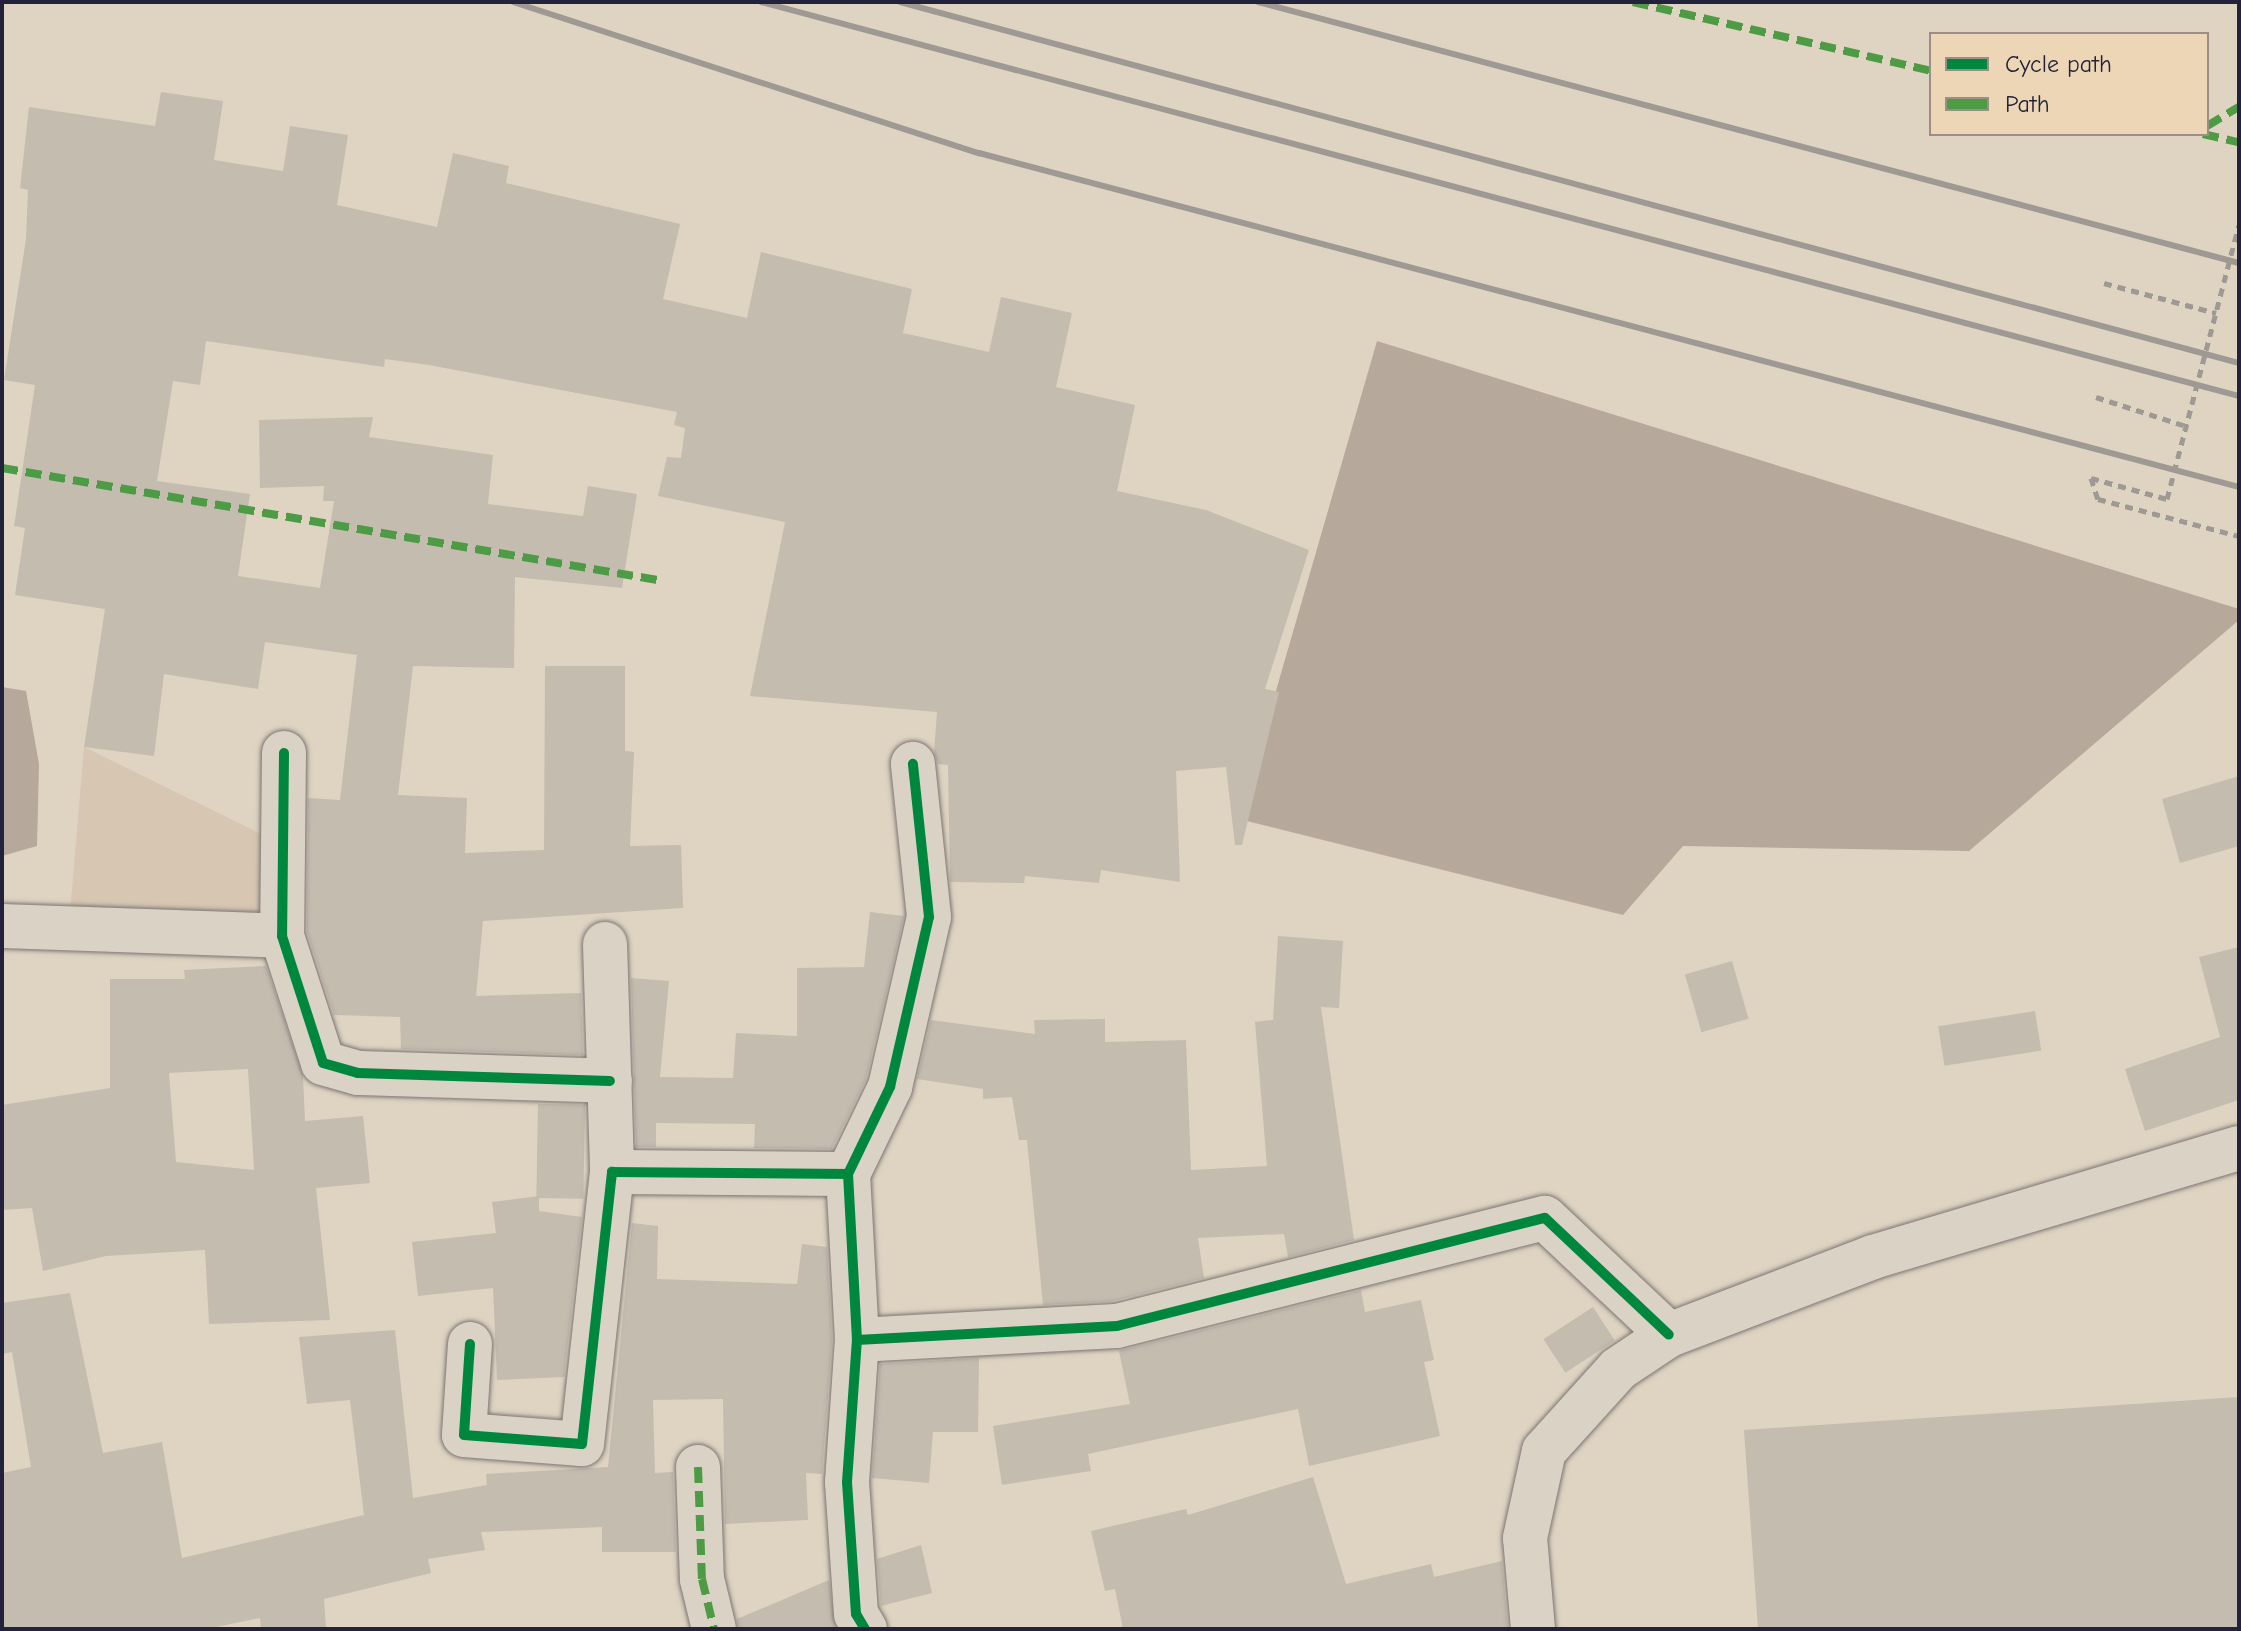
<!DOCTYPE html>
<style>
body{margin:0}
#map{position:relative;width:2241px;height:1631px;overflow:hidden;background:#dfd3c2;font-family:"Comic Neue",sans-serif}
div>[style]{position:absolute}
[style*='--x']{left:calc(var(--x)*1px);top:calc(var(--y)*1px);width:calc(var(--w)*1px);rotate:calc(var(--a)*1deg)}
.green>*{inset:0;background:#d6c6b2}
.water>*{inset:0;background:#b6a89a}
.building>*{inset:0;background:#c5bcb0;transform-origin:0 0}
.path>*{height:5px;margin-top:-2.5px;transform-origin:0;background:repeating-linear-gradient(90deg,#9f9993 0 8px,transparent 0 14px)}
.roads{filter:drop-shadow(0 0 2px #7b7673) drop-shadow(0 0 2px #7b7673)}
.street>*{height:44px;margin:-22px;padding:0 22px;transform-origin:22px;border-radius:22px;background:#dbd2c6}
.secondary>*{height:44px;margin:-22px;padding:0 22px;transform-origin:22px;border-radius:22px;background:#dbd2c6}
.rail>*{height:6px;margin:-3px;padding:0 3px;transform-origin:3px;border-radius:3px;background:#9f9993}
.path-bridge>*{height:5px;margin-top:-2.5px;transform-origin:0;background:repeating-linear-gradient(90deg,#9f9993 0 8px,transparent 0 14px)}
.quiet>*{height:8px;margin-top:-4px;transform-origin:0;background:repeating-linear-gradient(90deg,#4d9b45 0 16px,transparent 0 24px)}
.cycleway>*{height:10px;margin:-5px;padding:0 5px;transform-origin:5px;border-radius:5px;background:#00873e}
span{translate:-50% -50%;white-space:nowrap;text-align:center;line-height:1.15;-webkit-text-stroke:8px #ecd6b5;paint-order:stroke}
.frame{position:absolute;inset:0;border:4px solid #22223b;pointer-events:none}
.legend{position:absolute;left:1929px;top:32px;width:280px;height:104px;box-sizing:border-box;background:#ecd6b5;border:2px solid #9b8e84;margin:0;padding:10px 14px;list-style:none;font-size:24px;color:#22223b}
.legend li{display:flex;align-items:center;gap:16px;height:40px}
.legend b{width:40px;border:2px solid #9b8e84}
</style>
<div id="map">
<div class="green">
<i style="clip-path:polygon(84px 747px,269px 838px,276px 931px,69px 925px)"></i>
</div>
<div class="water">
<i style="clip-path:polygon(1377px 341px,2239px 609px,2239px 620px,1969px 851px,1683px 846px,1623px 915px,1239px 819px)"></i>
<i style="clip-path:polygon(2px 687px,26px 691px,39px 764px,37px 846px,2px 856px)"></i>
</div>
<div class="building">
<i style="clip-path:polygon(161px 92px,223px 101px,214px 160px,283px 171px,290px 126px,348px 135px,337px 205px,437px 227px,453px 153px,509px 166px,506px 183px,680px 224px,663px 299px,747px 318px,761px 252px,912px 289px,903px 333px,989px 352px,1001px 297px,1072px 313px,1056px 387px,1135px 405px,1117px 491px,1206px 510px,1309px 550px,1265px 689px,1279px 692px,1242px 845px,1235px 845px,1226px 767px,1176px 771px,1180px 882px,1101px 870px,1099px 883px,1025px 876px,1024px 883px,950px 882px,948px 765px,938px 764px,934px 752px,937px 712px,750px 696px,785px 522px,658px 496px,667px 457px,681px 458px,685px 428px,674px 425px,677px 412px,429px 365px,385px 359px,384px 367px,206px 341px,200px 385px,173px 381px,157px 481px,250px 494px,238px 576px,320px 588px,334px 501px,323px 501px,324px 486px,260px 488px,259px 420px,373px 417px,369px 437px,493px 455px,488px 504px,583px 516px,588px 486px,637px 494px,622px 588px,515px 577px,514px 668px,413px 666px,398px 795px,467px 798px,465px 853px,544px 850px,545px 666px,625px 666px,625px 751px,634px 752px,630px 846px,681px 845px,683px 908px,483px 921px,476px 996px,581px 993px,583px 1055px,401px 1049px,400px 1017px,334px 1015px,307px 932px,308px 798px,340px 800px,357px 655px,265px 642px,258px 689px,164px 674px,154px 756px,84px 747px,105px 609px,15px 595px,25px 528px,14px 526px,35px 385px,4px 380px,26px 239px,28px 190px,20px 188px,29px 107px,155px 126px)"></i>
<i style="clip-path:polygon(2239px 776px,2239px 846px,2180px 863px,2162px 799px)"></i>
<i style="clip-path:polygon(870px 912px,904px 916px,866px 1079px,832px 1149px,754px 1148px,755px 1124px,656px 1123px,656px 1147px,636px 1147px,631px 978px,669px 981px,660px 1077px,733px 1078px,736px 1033px,797px 1036px,797px 968px,864px 967px)"></i>
<i style="clip-path:polygon(1278px 936px,1343px 941px,1339px 1008px,1321px 1007px,1354px 1240px,1288px 1257px,1284px 1234px,1198px 1238px,1204px 1278px,1113px 1301px,1043px 1305px,1027px 1140px,1019px 1140px,1012px 1097px,983px 1099px,983px 1089px,917px 1079px,931px 1020px,1035px 1034px,1034px 1020px,1105px 1019px,1105px 1042px,1186px 1040px,1191px 1170px,1267px 1166px,1255px 1022px,1273px 1020px)"></i>
<i style="clip-path:polygon(2239px 947px,2239px 1100px,2145px 1131px,2125px 1069px,2220px 1037px,2199px 957px)"></i>
<i style="left:1732px;top:961px;width:60px;height:49px;rotate:74deg"></i>
<i style="clip-path:polygon(evenodd,266px 966px,303px 1076px,305px 1121px,363px 1116px,370px 1183px,316px 1188px,330px 1320px,209px 1324px,205px 1250px,106px 1256px,43px 1271px,32px 1208px,2px 1210px,2px 1105px,110px 1088px,110px 979px,185px 979px,184px 970px,266px 966px,248px 1069px,254px 1170px,176px 1162px,169px 1073px,248px 1069px)"></i>
<i style="left:2035px;top:1011px;width:40px;height:98px;rotate:81deg"></i>
<i style="left:538px;top:1104px;width:47px;height:94px;rotate:1deg"></i>
<i style="clip-path:polygon(539px 1196px,539px 1211px,582px 1217px,564px 1377px,497px 1380px,493px 1288px,418px 1296px,412px 1242px,496px 1233px,492px 1202px)"></i>
<i style="clip-path:polygon(632px 1223px,658px 1226px,657px 1279px,797px 1284px,802px 1244px,827px 1247px,832px 1340px,822px 1474px,806px 1473px,808px 1520px,725px 1524px,723px 1399px,653px 1400px,655px 1473px,673px 1472px,676px 1552px,602px 1552px,602px 1527px,481px 1532px,485px 1550px,428px 1559px,431px 1573px,324px 1599px,326px 1629px,261px 1629px,260px 1618px,206px 1629px,2px 1629px,2px 1473px,31px 1467px,12px 1352px,2px 1354px,2px 1303px,70px 1293px,103px 1453px,162px 1442px,182px 1558px,364px 1515px,350px 1400px,307px 1404px,299px 1337px,395px 1330px,413px 1498px,487px 1485px,486px 1474px,608px 1467px)"></i>
<i style="clip-path:polygon(1361px 1290px,1365px 1312px,1421px 1300px,1434px 1360px,1424px 1362px,1440px 1436px,1309px 1466px,1298px 1409px,1088px 1454px,1091px 1471px,1002px 1485px,993px 1426px,1130px 1404px,1119px 1351px)"></i>
<i style="left:1593px;top:1307px;width:40px;height:59px;rotate:57deg"></i>
<i style="clip-path:polygon(979px 1358px,978px 1432px,933px 1432px,929px 1483px,872px 1478px,880px 1364px)"></i>
<i style="clip-path:polygon(2239px 1397px,2239px 1629px,1758px 1629px,1744px 1430px)"></i>
<i style="clip-path:polygon(1313px 1477px,1346px 1584px,1431px 1564px,1434px 1577px,1502px 1561px,1508px 1629px,1123px 1629px,1115px 1589px,1105px 1591px,1091px 1531px,1186px 1509px,1188px 1515px)"></i>
<i style="clip-path:polygon(921px 1545px,932px 1593px,881px 1606px,877px 1559px)"></i>
<i style="clip-path:polygon(829px 1580px,836px 1629px,738px 1629px,737px 1619px)"></i>
</div>
<div class="path">
<i style="--x:2104;--y:283;--w:116;--a:15"></i>
<i style="--x:2096;--y:397;--w:95;--a:17.9"></i>
<i style="--x:2091;--y:478;--w:22;--a:72"></i>
<i style="--x:2098;--y:499;--w:146;--a:14.7"></i>
<i style="--x:2091;--y:478;--w:79;--a:15.4"></i>
</div>
<div class="roads">
<div class="street">
<i style="--x:284;--y:753;--w:183;--a:90.6"></i>
<i style="--x:282;--y:936;--w:133;--a:72.1"></i>
<i style="--x:323;--y:1063;--w:36;--a:16"></i>
<i style="--x:358;--y:1073;--w:252;--a:1.8"></i>
<i style="--x:2;--y:926;--w:280;--a:2"></i>
<i style="--x:605;--y:944;--w:228;--a:88.2"></i>
<i style="--x:857;--y:1340;--w:260;--a:-3.1"></i>
<i style="--x:1117;--y:1326;--w:441;--a:-14.2"></i>
<i style="--x:1545;--y:1218;--w:170;--a:43.3"></i>
<i style="--x:470;--y:1344;--w:91;--a:93.8"></i>
<i style="--x:464;--y:1435;--w:118;--a:4.4"></i>
<i style="--x:582;--y:1444;--w:274;--a:-83.7"></i>
<i style="--x:612;--y:1172;--w:236;--a:0.5"></i>
<i style="--x:698;--y:1467;--w:112;--a:88"></i>
<i style="--x:702;--y:1579;--w:51;--a:76.5"></i>
<i style="--x:865;--y:1629;--w:17;--a:-121"></i>
<i style="--x:856;--y:1614;--w:132;--a:-93.9"></i>
<i style="--x:847;--y:1482;--w:142;--a:-86"></i>
<i style="--x:857;--y:1340;--w:166;--a:-93.1"></i>
<i style="--x:848;--y:1174;--w:97;--a:-64.2"></i>
<i style="--x:890;--y:1087;--w:174;--a:-77.1"></i>
<i style="--x:929;--y:917;--w:154;--a:-96"></i>
</div>
<div class="secondary">
<i style="--x:1533;--y:1629;--w:91;--a:-95"></i>
<i style="--x:1525;--y:1538;--w:89;--a:-77.7"></i>
<i style="--x:1544;--y:1451;--w:110;--a:-47.9"></i>
<i style="--x:1618;--y:1369;--w:61;--a:-33.7"></i>
<i style="--x:1669;--y:1335;--w:218;--a:-20.9"></i>
<i style="--x:1873;--y:1257;--w:382;--a:-16.6"></i>
</div>
</div>
<div class="rail">
<i style="--x:513;--y:2;--w:490;--a:18"></i>
<i style="--x:979;--y:153;--w:1304;--a:14.85"></i>
<i style="--x:761;--y:2;--w:1530;--a:14.93"></i>
<i style="--x:900;--y:2;--w:1387;--a:15.09"></i>
<i style="--x:1258;--y:2;--w:1015;--a:14.9"></i>
</div>
<div class="path-bridge">
<i style="--x:2167;--y:499;--w:283;--a:-75.3"></i>
</div>
<div class="quiet">
<i style="--x:1633;--y:2;--w:306;--a:13"></i>
<i style="--x:2207;--y:126;--w:37;--a:-31"></i>
<i style="--x:2203;--y:134;--w:37;--a:13"></i>
<i style="--x:2;--y:468;--w:665;--a:9.7"></i>
<i style="--x:698;--y:1467;--w:112;--a:88"></i>
<i style="--x:702;--y:1579;--w:51;--a:76.5"></i>
</div>
<div class="cycleway">
<i style="--x:284;--y:753;--w:183;--a:90.6"></i>
<i style="--x:282;--y:936;--w:133;--a:72.1"></i>
<i style="--x:323;--y:1063;--w:36;--a:16"></i>
<i style="--x:358;--y:1073;--w:252;--a:1.8"></i>
<i style="--x:857;--y:1340;--w:260;--a:-3.1"></i>
<i style="--x:1117;--y:1326;--w:441;--a:-14.2"></i>
<i style="--x:1545;--y:1218;--w:170;--a:43.3"></i>
<i style="--x:470;--y:1344;--w:91;--a:93.8"></i>
<i style="--x:464;--y:1435;--w:118;--a:4.4"></i>
<i style="--x:582;--y:1444;--w:274;--a:-83.7"></i>
<i style="--x:612;--y:1172;--w:236;--a:0.5"></i>
<i style="--x:865;--y:1629;--w:17;--a:-121"></i>
<i style="--x:856;--y:1614;--w:132;--a:-93.9"></i>
<i style="--x:847;--y:1482;--w:142;--a:-86"></i>
<i style="--x:857;--y:1340;--w:166;--a:-93.1"></i>
<i style="--x:848;--y:1174;--w:97;--a:-64.2"></i>
<i style="--x:890;--y:1087;--w:174;--a:-77.1"></i>
<i style="--x:929;--y:917;--w:154;--a:-96"></i>
</div>
<div class="frame"></div>
<ul class="legend">
<li><b style="height:10px;background:#00873e"></b>Cycle path</li>
<li><b style="height:10px;background:#4d9b45"></b>Path</li>
</ul>
</div>
